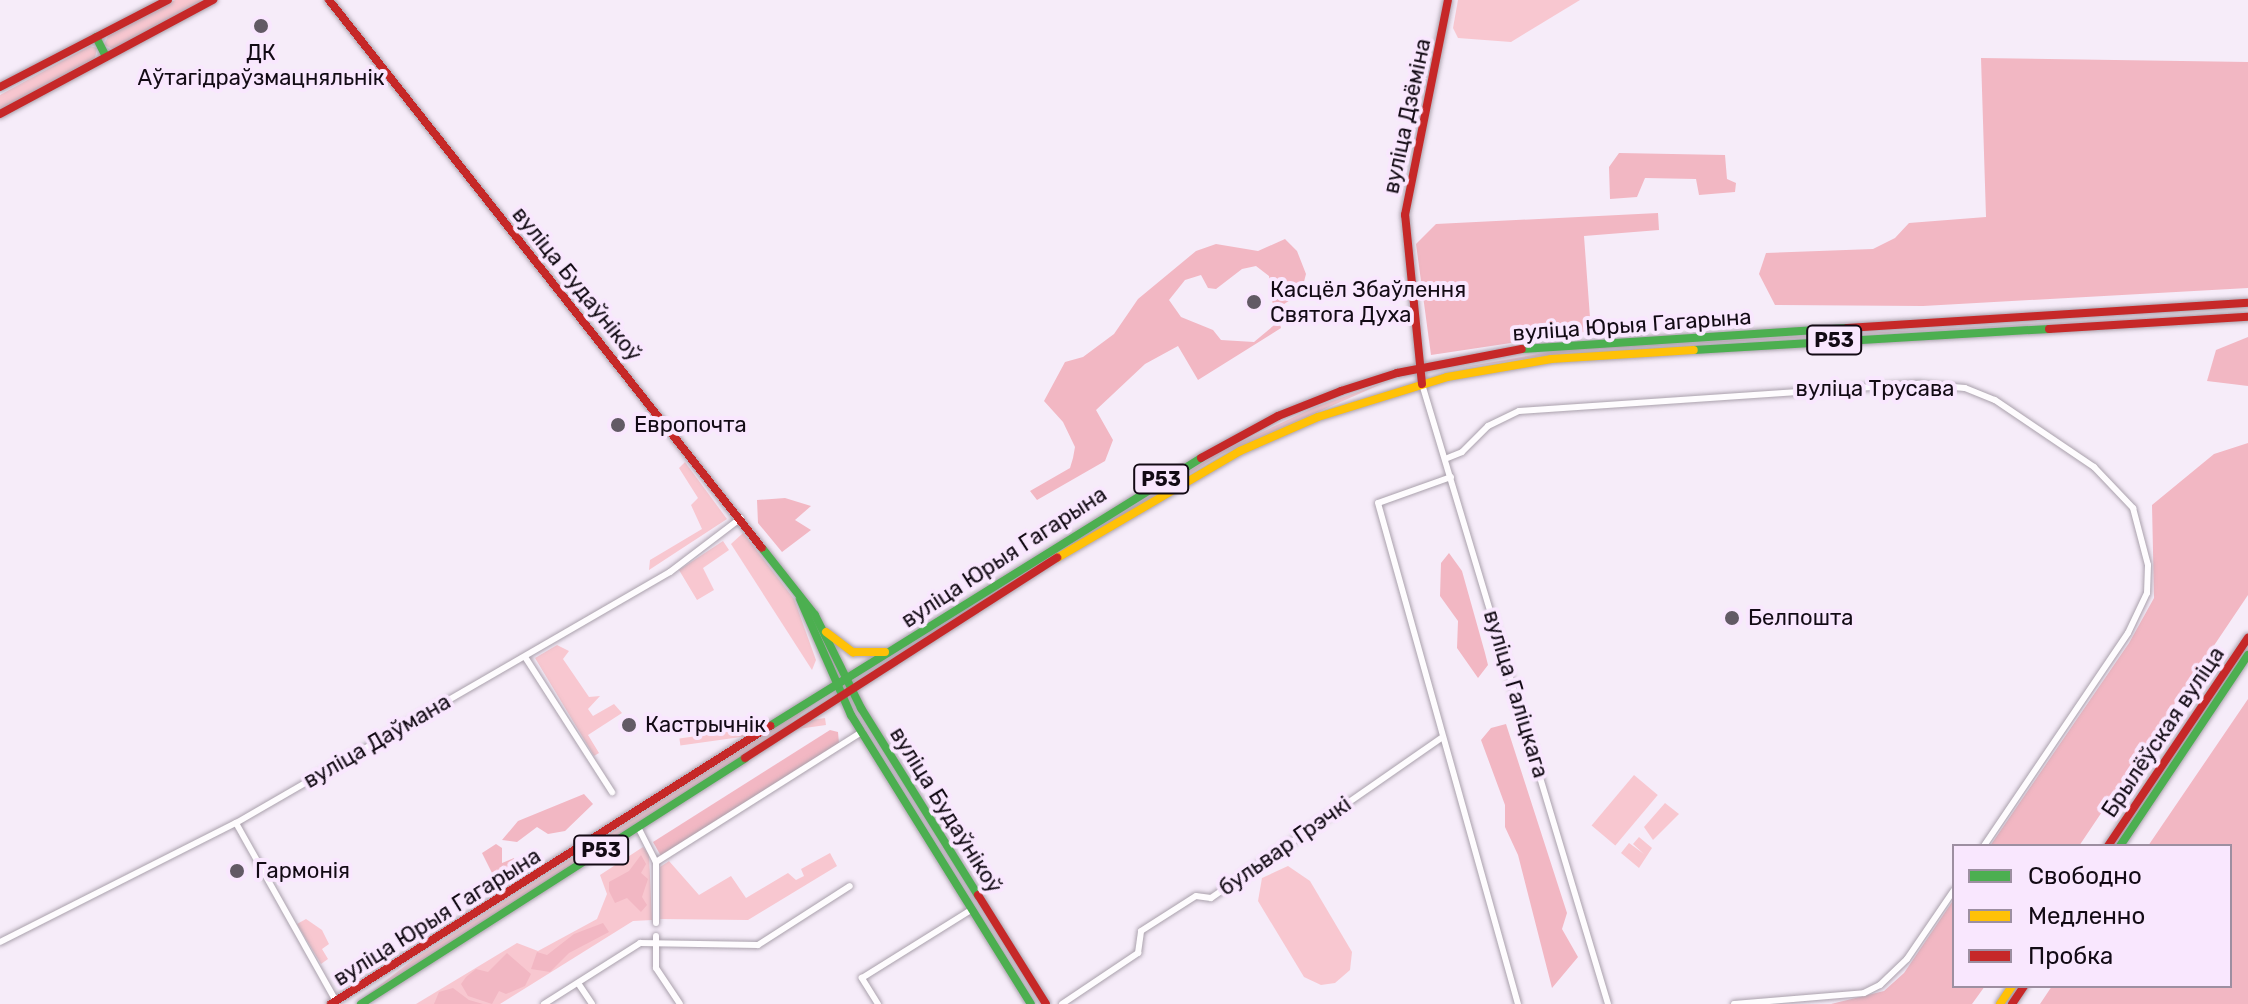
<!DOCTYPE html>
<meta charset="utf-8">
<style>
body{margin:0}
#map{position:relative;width:2248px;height:1004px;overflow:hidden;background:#f6ecf9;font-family:Rubik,sans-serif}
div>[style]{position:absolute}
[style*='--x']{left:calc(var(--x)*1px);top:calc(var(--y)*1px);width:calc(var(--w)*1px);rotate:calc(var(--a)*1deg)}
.green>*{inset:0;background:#f8c7d0;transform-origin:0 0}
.forest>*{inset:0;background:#f2b7c3}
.roads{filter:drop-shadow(0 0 2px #aaa1ac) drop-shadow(0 0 2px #aaa1ac)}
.street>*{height:6px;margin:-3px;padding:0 3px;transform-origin:3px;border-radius:3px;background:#fefcfe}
.fast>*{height:8px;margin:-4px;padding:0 4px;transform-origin:4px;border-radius:4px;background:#4caf50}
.slow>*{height:8px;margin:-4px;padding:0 4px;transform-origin:4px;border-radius:4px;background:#ffc107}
.jam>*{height:8px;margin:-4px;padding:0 4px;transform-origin:4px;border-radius:4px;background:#c62828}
.dots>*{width:22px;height:22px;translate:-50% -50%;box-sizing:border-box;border:4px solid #f9e7fe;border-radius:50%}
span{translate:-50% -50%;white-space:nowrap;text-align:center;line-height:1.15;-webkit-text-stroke:8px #f9e7fe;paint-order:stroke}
.shield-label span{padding:2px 6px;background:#f9e7fe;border:2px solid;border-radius:6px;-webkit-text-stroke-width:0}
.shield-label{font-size:20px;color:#130b15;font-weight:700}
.poi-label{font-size:22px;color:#130b15}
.left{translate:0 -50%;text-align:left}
.street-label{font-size:22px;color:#130b15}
.legend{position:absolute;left:1952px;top:844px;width:280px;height:144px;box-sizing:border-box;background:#f9e7fe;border:2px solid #9d8fa1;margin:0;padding:10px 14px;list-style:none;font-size:24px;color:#130b15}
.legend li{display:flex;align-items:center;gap:16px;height:40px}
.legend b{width:40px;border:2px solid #9d8fa1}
</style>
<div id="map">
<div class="green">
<i style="clip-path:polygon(175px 0,207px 0,113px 49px,104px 45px,108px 36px)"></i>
<i style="clip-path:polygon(1458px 0,1580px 0,1511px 42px,1458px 38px,1453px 28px)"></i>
<i style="clip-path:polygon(90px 46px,97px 48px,95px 58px,0 110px,0 95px)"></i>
<i style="clip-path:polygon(2248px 312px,1583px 350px,1454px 369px,1561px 350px)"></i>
<i style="clip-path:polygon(1386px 382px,1220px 455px,870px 673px,1218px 453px,1315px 407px)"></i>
<i style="clip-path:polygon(685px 462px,727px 519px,649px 570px,650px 560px,702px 529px,691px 505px,698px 498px,679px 468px)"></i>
<i style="clip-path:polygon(743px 533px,794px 599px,816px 660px,812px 670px,731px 544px)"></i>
<i style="clip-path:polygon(723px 541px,729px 550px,703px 568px,714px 590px,697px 600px,679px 570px)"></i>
<i style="clip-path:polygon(557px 645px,569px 651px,563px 659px,589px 697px,600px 696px,588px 709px,593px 716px,614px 704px,622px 713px,588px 735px,599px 753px,594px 756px,535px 658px)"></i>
<i style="clip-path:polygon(819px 700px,772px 737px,362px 999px,414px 959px)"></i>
<i style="left:825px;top:718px;width:7px;height:147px;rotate:82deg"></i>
<i style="left:1634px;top:775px;width:31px;height:66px;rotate:40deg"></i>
<i style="clip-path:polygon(1665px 803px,1679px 814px,1653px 840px,1644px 827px)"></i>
<i style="clip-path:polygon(1639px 837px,1652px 848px,1639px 868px,1621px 853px,1629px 843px,1644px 854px,1633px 844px)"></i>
<i style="clip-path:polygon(643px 847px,649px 854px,652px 920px,633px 921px,500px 1004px,416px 1004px,517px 943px,538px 951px,597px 919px,607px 894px,600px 875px)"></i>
<i style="clip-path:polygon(830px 853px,837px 866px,748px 920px,660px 919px,660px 867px,669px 861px,699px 895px,731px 876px,746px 898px,788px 873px,796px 880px,804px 876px,801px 869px)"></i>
<i style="clip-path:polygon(1288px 866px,1310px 881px,1352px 952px,1350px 970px,1335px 983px,1321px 985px,1304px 977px,1258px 901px,1262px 878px)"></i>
<i style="clip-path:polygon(306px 919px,322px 930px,329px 944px,322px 949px,328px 959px,321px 964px,297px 924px)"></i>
</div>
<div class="forest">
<i style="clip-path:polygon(1981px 58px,2248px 62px,2248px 288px,1923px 306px,1775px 305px,1759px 274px,1766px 253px,1873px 249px,1895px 238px,1909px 223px,1986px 217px)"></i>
<i style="clip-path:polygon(1619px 153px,1725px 155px,1727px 179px,1736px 183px,1735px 192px,1699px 195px,1696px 179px,1645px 178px,1637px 197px,1610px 199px,1609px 167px)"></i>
<i style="clip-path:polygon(1658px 213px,1659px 230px,1584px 236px,1591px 331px,1431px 355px,1416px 244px,1436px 224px)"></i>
<i style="clip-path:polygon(1285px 239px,1297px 251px,1306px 274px,1301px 293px,1281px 306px,1273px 306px,1269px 276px,1256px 266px,1242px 269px,1216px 289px,1208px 288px,1201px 275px,1185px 280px,1169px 300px,1181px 317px,1213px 330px,1221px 340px,1254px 342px,1279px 321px,1281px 328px,1198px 380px,1178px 346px,1145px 364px,1096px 410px,1113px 440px,1105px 461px,1037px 500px,1030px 491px,1070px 468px,1073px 458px,1075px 447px,1063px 422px,1044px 401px,1065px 362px,1083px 357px,1114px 334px,1138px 299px,1196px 251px,1216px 244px,1258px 251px)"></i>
<i style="clip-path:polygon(2248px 337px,2248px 386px,2207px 381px,2216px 350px)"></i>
<i style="clip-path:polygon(2248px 443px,2248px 595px,2079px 846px,1990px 846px,2129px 643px,2154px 598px,2152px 505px,2214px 454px)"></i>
<i style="clip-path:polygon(785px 498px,811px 506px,795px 520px,811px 530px,782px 552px,758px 523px,757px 500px)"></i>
<i style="clip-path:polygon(1449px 553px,1462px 571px,1485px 653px,1488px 665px,1478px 678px,1457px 648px,1458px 621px,1440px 596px,1441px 563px)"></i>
<i style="clip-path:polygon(2248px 699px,2248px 1004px,2040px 1004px,2052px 986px,2230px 986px,2230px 846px,2148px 846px)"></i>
<i style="clip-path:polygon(1506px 724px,1567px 913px,1562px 929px,1578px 957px,1552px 988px,1518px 855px,1505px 827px,1505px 805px,1481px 740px,1491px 728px)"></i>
<i style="clip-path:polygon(830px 730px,838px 732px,839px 743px,661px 856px,653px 842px)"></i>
<i style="clip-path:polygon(584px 794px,593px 804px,565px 831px,548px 834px,537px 827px,517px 842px,502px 840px,518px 821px)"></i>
<i style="clip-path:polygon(496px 844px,502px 848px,502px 863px,514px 858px,517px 866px,504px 880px,493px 875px,482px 853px)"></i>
<i style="clip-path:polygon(641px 855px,646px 864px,641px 873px,648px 879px,642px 897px,647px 905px,641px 912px,627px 898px,615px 903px,609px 891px,609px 882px,629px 871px)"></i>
<i style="clip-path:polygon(1954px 899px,1954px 986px,1985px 986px,1972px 1004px,1831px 1004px,1884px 991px,1904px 973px)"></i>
<i style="clip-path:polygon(603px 923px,609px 932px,569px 953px,550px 972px,531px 969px,537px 952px,547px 955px,574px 934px)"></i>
<i style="clip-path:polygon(507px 953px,531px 974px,525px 986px,506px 994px,499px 991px,492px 1004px,468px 996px,461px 984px,466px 977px,476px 969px,488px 972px)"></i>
<i style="clip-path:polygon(453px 988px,469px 1000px,483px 1004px,434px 1004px,439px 992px)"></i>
</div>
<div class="roads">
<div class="street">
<i style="--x:1422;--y:384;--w:647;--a:73.3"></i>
<i style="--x:1445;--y:459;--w:18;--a:-22"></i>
<i style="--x:1462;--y:452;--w:37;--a:-45"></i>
<i style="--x:1488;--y:426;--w:34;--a:-26"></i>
<i style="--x:1519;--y:411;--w:401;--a:-3.9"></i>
<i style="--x:1919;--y:384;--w:46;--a:5"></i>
<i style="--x:1965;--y:388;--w:32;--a:22"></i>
<i style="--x:1995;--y:400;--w:120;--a:34.1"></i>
<i style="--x:2094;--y:467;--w:57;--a:46.4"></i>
<i style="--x:2133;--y:508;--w:59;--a:75.3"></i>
<i style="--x:2148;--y:565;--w:28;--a:92"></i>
<i style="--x:2147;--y:593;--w:44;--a:115.4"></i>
<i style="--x:2128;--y:633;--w:257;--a:124.1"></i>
<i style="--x:1451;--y:477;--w:77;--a:160.4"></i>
<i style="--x:1378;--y:503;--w:520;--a:74.39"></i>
<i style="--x:525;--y:657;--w:161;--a:57.2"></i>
<i style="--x:236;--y:823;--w:204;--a:60.7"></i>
<i style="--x:638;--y:827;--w:39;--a:63"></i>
<i style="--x:656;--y:862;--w:61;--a:90"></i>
<i style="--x:656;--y:862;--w:244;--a:-32.3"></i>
<i style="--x:656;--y:936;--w:32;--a:90"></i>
<i style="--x:656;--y:968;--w:43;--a:56.3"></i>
<i style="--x:0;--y:942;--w:264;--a:-26.8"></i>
<i style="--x:236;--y:823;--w:501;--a:-30.04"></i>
<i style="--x:670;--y:572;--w:89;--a:-37.3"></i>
<i style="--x:578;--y:983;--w:25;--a:56"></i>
<i style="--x:544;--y:1004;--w:114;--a:-32.4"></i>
<i style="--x:640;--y:943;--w:118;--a:1"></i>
<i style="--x:758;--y:945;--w:109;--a:-32.7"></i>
<i style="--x:878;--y:1004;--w:31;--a:-122"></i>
<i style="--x:862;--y:978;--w:128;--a:-32"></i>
<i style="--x:1062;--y:1004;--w:92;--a:-33.9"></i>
<i style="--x:1138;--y:953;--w:22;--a:-82"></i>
<i style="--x:1141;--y:931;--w:65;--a:-32.5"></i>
<i style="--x:1196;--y:896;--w:15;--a:8"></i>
<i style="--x:1211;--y:898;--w:280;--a:-34.8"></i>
<i style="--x:1734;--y:1004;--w:130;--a:-4.8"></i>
<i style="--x:1864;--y:993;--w:18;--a:-27"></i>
<i style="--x:1880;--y:985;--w:37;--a:-44"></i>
<i style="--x:1907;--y:959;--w:83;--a:-55.7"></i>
</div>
<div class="fast">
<i style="--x:96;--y:37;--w:22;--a:63"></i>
<i style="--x:1522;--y:349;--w:326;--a:-3.7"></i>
<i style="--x:1694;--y:350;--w:356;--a:-3.4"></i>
<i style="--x:762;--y:548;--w:85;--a:51.7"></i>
<i style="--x:815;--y:615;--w:104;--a:63.7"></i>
<i style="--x:861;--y:708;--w:221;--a:58"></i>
<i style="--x:800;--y:599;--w:127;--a:66.3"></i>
<i style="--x:851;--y:715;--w:340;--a:58.1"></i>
<i style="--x:770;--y:726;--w:508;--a:-31.87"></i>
<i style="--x:2120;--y:846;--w:230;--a:-56.2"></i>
<i style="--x:361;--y:1004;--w:456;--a:-32.6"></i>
</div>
<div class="slow">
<i style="--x:1057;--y:558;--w:212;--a:-30.3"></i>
<i style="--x:1240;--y:451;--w:85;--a:-23.6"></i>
<i style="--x:1318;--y:417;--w:135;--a:-17.2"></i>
<i style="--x:1447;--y:377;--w:106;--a:-9.8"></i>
<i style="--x:1551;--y:359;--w:143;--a:-3.6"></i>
<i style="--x:826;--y:632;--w:34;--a:37"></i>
<i style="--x:853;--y:652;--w:32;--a:0"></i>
<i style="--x:2000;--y:1004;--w:22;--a:-56"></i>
</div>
<div class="jam">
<i style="--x:329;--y:0;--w:698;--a:51.69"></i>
<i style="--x:0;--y:87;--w:189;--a:-27.4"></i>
<i style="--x:0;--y:114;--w:242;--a:-28.2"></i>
<i style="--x:1847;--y:328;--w:402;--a:-3.6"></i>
<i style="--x:2049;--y:329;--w:199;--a:-3.5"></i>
<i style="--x:1422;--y:384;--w:170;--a:-95.7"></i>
<i style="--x:1405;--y:215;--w:219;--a:-78.7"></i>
<i style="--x:1201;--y:458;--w:88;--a:-28.6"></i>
<i style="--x:1278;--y:416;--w:68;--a:-21.6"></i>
<i style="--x:1341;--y:391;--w:59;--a:-17.8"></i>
<i style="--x:1397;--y:373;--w:127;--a:-10.9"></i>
<i style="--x:745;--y:758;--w:371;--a:-32.7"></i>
<i style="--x:2108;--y:846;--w:251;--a:-56.1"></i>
<i style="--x:978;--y:895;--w:128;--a:58"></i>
<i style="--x:331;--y:1004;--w:520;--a:-32.34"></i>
<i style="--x:2012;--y:1004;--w:22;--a:-56"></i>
</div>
</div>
<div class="dots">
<i style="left:261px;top:26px;background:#625a65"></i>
<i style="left:1254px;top:302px;background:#625a65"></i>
<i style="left:618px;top:425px;background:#625a65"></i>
<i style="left:1732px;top:618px;background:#625a65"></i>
<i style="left:629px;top:725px;background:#625a65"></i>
<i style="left:237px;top:871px;background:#625a65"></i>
</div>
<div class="shield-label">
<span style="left:1834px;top:340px">Р53</span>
<span style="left:1161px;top:479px">Р53</span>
<span style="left:601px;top:850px">Р53</span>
</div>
<div class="poi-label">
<span style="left:261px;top:65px">ДК<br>Аўтагідраўзмацняльнік</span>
<span class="left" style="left:1270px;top:302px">Касцёл Збаўлення<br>Святога Духа</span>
<span class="left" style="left:634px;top:425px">Европочта</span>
<span class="left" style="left:1748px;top:618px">Белпошта</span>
<span class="left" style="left:645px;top:725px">Кастрычнік</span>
<span class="left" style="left:255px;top:871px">Гармонія</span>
</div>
<div class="street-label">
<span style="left:1407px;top:116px;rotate:-78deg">вуліца Дзёміна</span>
<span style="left:577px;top:284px;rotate:51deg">вуліца Будаўнікоў</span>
<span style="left:1632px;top:325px;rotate:-4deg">вуліца Юрыя Гагарына</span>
<span style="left:1875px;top:389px">вуліца Трусава</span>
<span style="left:1004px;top:557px;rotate:-33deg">вуліца Юрыя Гагарына</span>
<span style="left:1516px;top:694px;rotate:73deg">вуліца Галіцкага</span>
<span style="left:2163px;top:732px;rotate:-56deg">Брылёўская вуліца</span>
<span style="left:377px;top:741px;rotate:-30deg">вуліца Даўмана</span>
<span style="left:946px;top:810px;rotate:58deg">вуліца Будаўнікоў</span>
<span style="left:1285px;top:846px;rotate:-35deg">бульвар Грэчкі</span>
<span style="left:437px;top:917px;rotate:-32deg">вуліца Юрыя Гагарына</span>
</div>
<ul class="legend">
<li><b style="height:10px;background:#4caf50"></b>Свободно</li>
<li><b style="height:10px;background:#ffc107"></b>Медленно</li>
<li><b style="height:10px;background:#c62828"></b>Пробка</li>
</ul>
</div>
